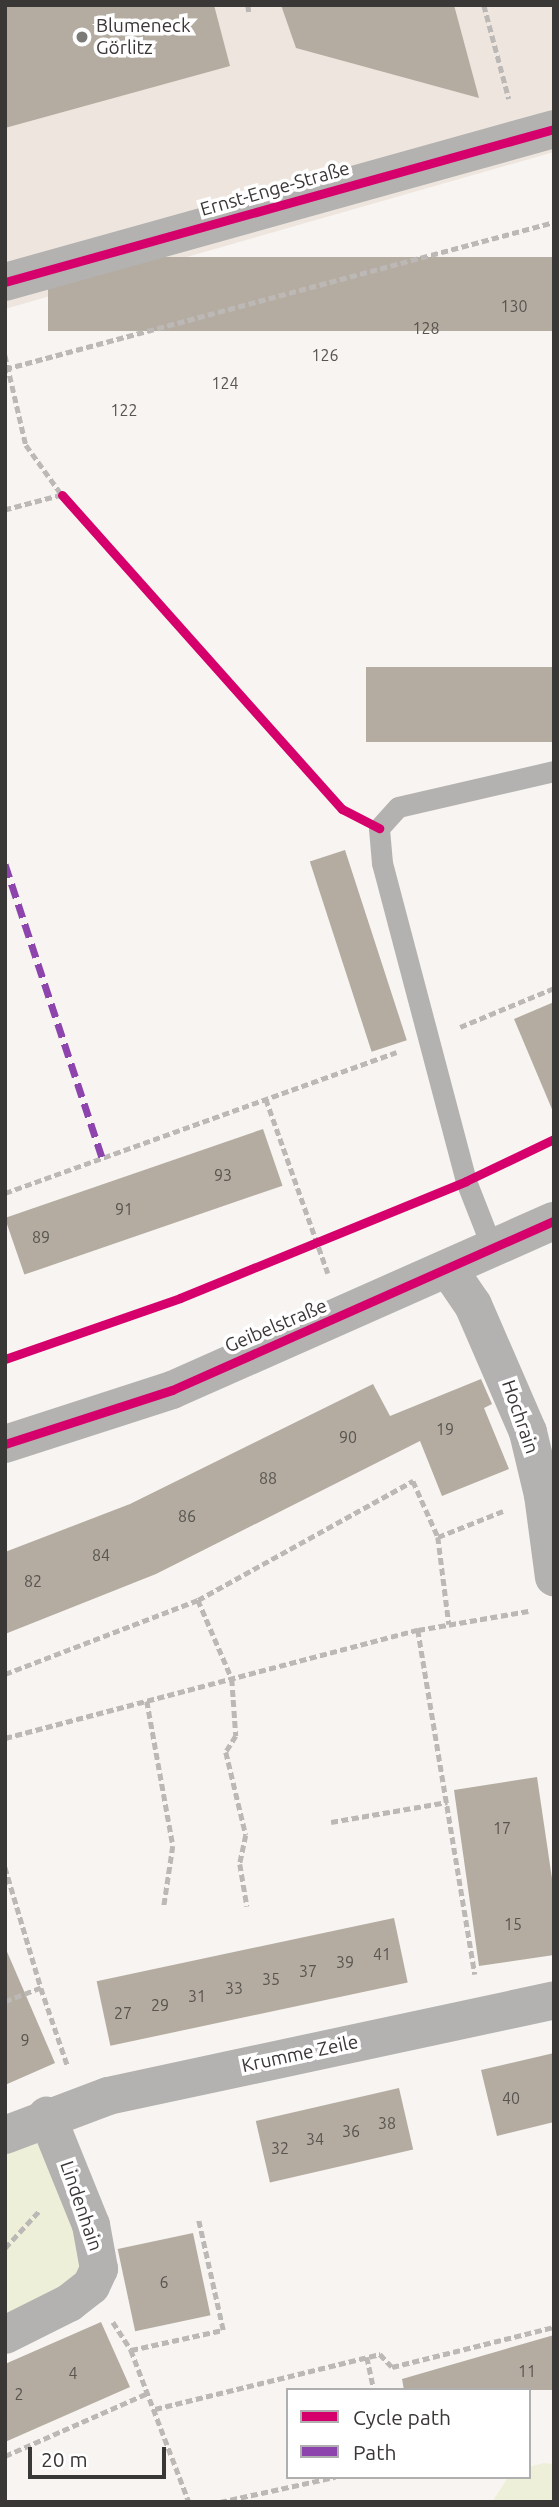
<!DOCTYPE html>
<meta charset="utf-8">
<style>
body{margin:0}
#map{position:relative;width:559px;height:2507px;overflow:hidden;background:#f7f4f1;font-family:Ubuntu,sans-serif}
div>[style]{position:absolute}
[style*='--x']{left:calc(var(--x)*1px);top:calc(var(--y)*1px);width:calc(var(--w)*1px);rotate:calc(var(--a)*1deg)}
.built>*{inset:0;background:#eee6de}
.green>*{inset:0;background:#eeefd8}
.building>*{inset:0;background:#b4aca1;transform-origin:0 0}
.path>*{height:4.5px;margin-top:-2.25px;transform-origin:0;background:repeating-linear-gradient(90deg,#bbb8b6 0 7px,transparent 0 10.5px)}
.lane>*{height:21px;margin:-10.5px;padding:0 10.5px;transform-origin:10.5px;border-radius:10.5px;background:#b3b2b0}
.street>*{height:38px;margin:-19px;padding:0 19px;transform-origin:19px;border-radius:19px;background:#b3b2b0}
.quiet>*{height:7px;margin-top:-3.5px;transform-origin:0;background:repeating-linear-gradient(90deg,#8e44ad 0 14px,transparent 0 21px)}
.cycleway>*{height:9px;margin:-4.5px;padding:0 4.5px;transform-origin:4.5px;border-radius:4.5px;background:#d6006c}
.dots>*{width:19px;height:19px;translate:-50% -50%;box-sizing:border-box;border:4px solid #fff;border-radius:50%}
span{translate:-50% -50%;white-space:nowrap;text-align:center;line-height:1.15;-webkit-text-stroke:7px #fff;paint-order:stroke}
.number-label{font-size:16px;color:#585551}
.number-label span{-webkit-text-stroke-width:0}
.poi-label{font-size:19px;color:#3a3836}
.left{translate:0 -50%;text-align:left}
.street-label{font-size:19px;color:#3a3836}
.frame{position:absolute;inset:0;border:7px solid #3a3836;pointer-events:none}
.legend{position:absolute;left:286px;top:2388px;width:245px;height:91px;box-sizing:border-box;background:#fff;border:2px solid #b0afaf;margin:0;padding:9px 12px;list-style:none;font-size:21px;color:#3a3836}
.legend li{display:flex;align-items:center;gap:14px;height:35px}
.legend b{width:35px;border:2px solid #b0afaf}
.scale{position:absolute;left:28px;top:2447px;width:138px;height:32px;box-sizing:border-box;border:4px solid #3a3836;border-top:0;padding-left:9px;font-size:21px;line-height:24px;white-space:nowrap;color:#3a3836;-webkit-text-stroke:5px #fff;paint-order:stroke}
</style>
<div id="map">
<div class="built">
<i style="clip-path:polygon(5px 5px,554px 5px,554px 152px,5px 309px)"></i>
</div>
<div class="green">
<i style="clip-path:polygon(39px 2135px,92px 2268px,5px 2325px,5px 2144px)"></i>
<i style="clip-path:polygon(544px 2463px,554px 2464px,554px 2502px,492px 2502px,507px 2479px,529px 2477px,529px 2467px)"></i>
</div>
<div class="building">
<i style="clip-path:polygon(5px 5px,214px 5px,230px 66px,5px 128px)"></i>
<i style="clip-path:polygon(281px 5px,454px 5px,479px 98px,296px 48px)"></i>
<i style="left:554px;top:257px;width:74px;height:506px;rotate:90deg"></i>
<i style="left:554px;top:667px;width:75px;height:188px;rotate:90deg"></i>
<i style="left:345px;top:850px;width:200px;height:37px;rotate:72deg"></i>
<i style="clip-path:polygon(554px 1002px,554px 1114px,514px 1019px)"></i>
<i style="left:263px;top:1129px;width:60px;height:273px;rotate:71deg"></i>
<i style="clip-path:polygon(481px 1379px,492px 1404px,484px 1408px,509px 1469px,442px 1496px,420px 1441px,156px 1574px,5px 1634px,5px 1552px,130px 1504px,373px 1384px,390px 1416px)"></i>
<i style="clip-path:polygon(537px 1777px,554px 1892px,554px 1955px,479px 1966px,454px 1790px)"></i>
<i style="left:394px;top:1918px;width:66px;height:304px;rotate:78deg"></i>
<i style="clip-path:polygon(5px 1947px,55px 2063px,5px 2085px)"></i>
<i style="clip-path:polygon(554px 2053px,554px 2122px,497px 2136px,481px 2070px)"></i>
<i style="left:399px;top:2088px;width:63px;height:147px;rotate:77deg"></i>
<i style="left:193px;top:2233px;width:84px;height:77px;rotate:78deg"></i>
<i style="clip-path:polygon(101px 2322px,130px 2387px,5px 2442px,5px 2364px)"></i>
<i style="clip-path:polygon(554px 2335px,554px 2390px,404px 2390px,402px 2379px)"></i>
</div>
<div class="path">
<i style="--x:248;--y:5;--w:7;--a:82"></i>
<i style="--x:484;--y:5;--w:97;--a:75.1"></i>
<i style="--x:5;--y:355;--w:92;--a:76.9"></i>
<i style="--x:26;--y:445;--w:62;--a:54.2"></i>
<i style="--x:62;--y:495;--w:59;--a:165.3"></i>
<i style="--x:5;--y:369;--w:568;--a:-14.99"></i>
<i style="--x:460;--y:1027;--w:102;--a:-22.5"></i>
<i style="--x:266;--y:1099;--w:185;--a:70.4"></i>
<i style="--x:5;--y:1193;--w:416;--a:-19.8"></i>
<i style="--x:438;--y:1537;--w:88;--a:82.8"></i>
<i style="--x:198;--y:1600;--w:86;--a:66.7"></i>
<i style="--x:232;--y:1679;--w:57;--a:86"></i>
<i style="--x:236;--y:1736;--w:19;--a:122"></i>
<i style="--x:226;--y:1752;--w:85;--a:76.5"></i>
<i style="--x:246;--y:1835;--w:30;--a:102"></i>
<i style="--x:240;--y:1864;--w:43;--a:80.5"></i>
<i style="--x:418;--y:1630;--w:349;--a:80.6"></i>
<i style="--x:5;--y:1674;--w:207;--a:-21"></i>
<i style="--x:198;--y:1600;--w:246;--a:-29"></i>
<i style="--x:413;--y:1481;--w:61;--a:65.9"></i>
<i style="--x:438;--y:1537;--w:70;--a:-21.8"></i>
<i style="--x:147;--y:1701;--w:147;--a:79.8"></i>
<i style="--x:173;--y:1846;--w:61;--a:98.5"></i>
<i style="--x:5;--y:1738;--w:427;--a:-14.7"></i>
<i style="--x:418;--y:1630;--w:112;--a:-9.8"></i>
<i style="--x:331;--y:1822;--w:118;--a:-9.8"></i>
<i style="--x:5;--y:1867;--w:126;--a:73.4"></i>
<i style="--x:41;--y:1988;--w:39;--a:159"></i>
<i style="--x:41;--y:1988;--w:83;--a:71.1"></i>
<i style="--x:5;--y:2248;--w:52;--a:-47.4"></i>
<i style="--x:113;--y:2322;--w:33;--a:57"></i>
<i style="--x:131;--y:2350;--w:163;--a:69.1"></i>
<i style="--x:131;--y:2350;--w:94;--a:-12.3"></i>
<i style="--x:223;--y:2330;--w:115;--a:-102.6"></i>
<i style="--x:367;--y:2357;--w:34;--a:78"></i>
<i style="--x:155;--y:2409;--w:232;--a:-13.7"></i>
<i style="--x:380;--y:2354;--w:18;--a:47"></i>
<i style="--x:392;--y:2367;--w:167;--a:-13.9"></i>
<i style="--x:5;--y:2456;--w:156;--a:-23.8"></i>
<i style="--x:220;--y:2502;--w:118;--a:-12.3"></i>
</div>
<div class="lane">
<i style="--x:493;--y:1250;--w:74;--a:-111.4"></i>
<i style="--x:466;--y:1181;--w:329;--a:-104.8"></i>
<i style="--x:382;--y:863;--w:35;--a:-95"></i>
<i style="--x:379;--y:828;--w:28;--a:-48"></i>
<i style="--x:398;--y:807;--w:160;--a:-13"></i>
</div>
<div class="street">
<i style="--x:5;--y:282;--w:570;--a:-15.57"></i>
<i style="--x:449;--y:1270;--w:42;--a:55.6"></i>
<i style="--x:473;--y:1305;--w:138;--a:66.6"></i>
<i style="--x:528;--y:1432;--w:65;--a:76.6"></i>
<i style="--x:543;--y:1495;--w:83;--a:82.4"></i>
<i style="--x:5;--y:1444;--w:176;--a:-17.9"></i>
<i style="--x:172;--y:1390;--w:418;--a:-23.9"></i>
<i style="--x:5;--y:2135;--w:110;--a:-20.7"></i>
<i style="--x:108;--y:2096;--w:456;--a:-12.1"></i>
<i style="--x:5;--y:2335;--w:72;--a:-26.6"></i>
<i style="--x:69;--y:2303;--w:28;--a:-38"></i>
<i style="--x:91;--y:2286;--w:19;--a:-65"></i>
<i style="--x:99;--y:2269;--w:45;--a:-100.3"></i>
<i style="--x:91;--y:2225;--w:118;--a:-112"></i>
</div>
<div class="quiet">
<i style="--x:5;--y:864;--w:310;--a:71.7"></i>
</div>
<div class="cycleway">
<i style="--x:5;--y:282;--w:570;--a:-15.57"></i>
<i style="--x:62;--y:495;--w:421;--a:48.3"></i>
<i style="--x:342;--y:809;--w:42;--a:27.2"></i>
<i style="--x:5;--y:1359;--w:185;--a:-19.2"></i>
<i style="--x:180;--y:1298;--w:309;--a:-22.2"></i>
<i style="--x:466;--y:1181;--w:98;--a:-25.5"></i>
<i style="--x:5;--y:1444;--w:176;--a:-17.9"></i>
<i style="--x:172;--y:1390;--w:418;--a:-23.9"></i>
</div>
<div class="dots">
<i style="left:82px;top:37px;background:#7c7a77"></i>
</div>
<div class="number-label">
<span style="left:514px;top:306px">130</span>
<span style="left:426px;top:328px">128</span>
<span style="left:325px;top:355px">126</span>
<span style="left:225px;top:383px">124</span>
<span style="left:124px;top:410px">122</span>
<span style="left:223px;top:1175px">93</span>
<span style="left:124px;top:1209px">91</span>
<span style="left:41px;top:1237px">89</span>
<span style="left:445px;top:1429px">19</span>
<span style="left:348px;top:1437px">90</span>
<span style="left:268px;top:1478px">88</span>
<span style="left:187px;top:1516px">86</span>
<span style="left:101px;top:1555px">84</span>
<span style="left:33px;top:1581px">82</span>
<span style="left:502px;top:1828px">17</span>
<span style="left:513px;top:1924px">15</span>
<span style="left:382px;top:1954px">41</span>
<span style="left:345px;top:1962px">39</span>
<span style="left:308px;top:1971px">37</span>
<span style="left:271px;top:1979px">35</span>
<span style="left:234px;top:1988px">33</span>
<span style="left:197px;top:1996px">31</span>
<span style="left:160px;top:2005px">29</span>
<span style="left:123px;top:2013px">27</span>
<span style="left:25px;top:2040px">9</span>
<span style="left:511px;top:2098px">40</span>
<span style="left:387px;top:2123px">38</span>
<span style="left:351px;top:2131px">36</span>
<span style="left:315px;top:2139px">34</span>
<span style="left:280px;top:2148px">32</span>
<span style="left:164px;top:2282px">6</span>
<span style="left:527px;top:2371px">11</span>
<span style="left:73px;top:2373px">4</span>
<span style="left:19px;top:2394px">2</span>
</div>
<div class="poi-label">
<span class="left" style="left:96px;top:37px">Blumeneck<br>Görlitz</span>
</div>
<div class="street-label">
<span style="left:275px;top:189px;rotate:-16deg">Ernst-Enge-Straße</span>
<span style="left:276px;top:1326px;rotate:-23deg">Geibelstraße</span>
<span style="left:520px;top:1417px;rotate:71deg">Hochrain</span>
<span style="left:300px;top:2054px;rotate:-12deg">Krumme Zeile</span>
<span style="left:81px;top:2206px;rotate:71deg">Lindenhain</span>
</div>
<div class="frame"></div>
<ul class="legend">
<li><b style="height:9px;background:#d6006c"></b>Cycle path</li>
<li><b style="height:9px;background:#8e44ad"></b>Path</li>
</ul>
<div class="scale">20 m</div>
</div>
